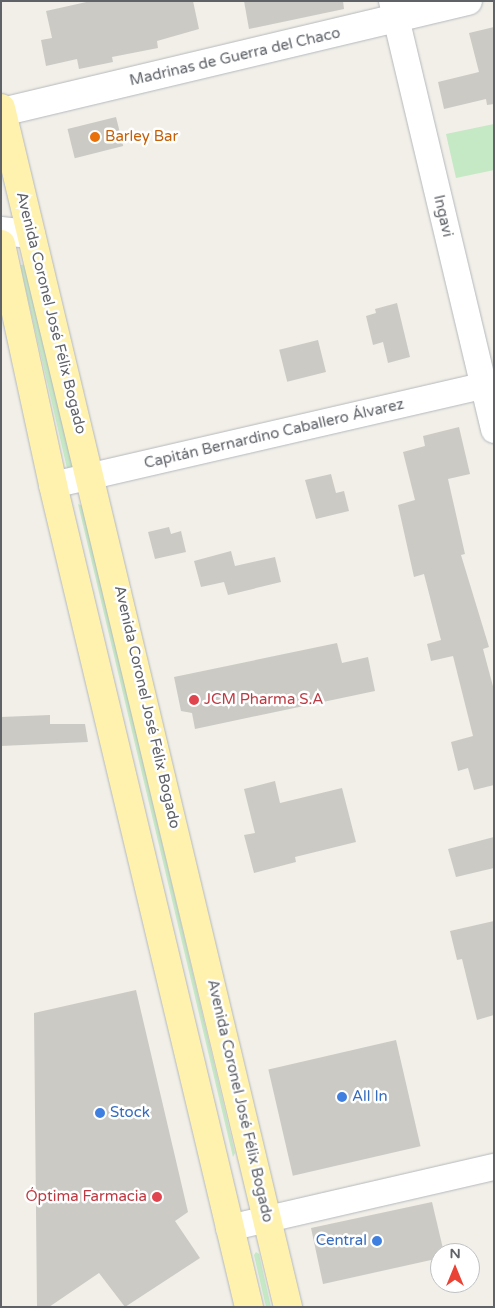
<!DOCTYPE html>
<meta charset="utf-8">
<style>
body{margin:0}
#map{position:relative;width:495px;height:1308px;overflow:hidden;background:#f1efe8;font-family:"Varela Round",sans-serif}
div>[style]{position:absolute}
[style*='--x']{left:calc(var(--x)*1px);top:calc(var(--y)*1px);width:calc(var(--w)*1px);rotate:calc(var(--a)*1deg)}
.green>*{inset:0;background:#c5e8c5;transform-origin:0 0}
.building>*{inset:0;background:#cccac5;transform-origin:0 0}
.roads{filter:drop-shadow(0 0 1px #b5b8bc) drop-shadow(0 0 1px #b5b8bc)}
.minor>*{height:26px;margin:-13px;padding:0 13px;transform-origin:13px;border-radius:13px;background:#fff}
.tertiary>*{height:28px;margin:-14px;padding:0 14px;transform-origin:14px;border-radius:14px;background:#fff}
.primary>*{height:28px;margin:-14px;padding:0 14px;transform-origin:14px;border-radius:14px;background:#fff2af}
.dots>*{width:14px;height:14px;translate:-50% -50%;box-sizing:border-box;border:2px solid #fff;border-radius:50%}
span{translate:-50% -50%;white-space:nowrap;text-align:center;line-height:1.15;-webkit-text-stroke:5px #fff;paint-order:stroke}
.street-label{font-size:15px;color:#5f6368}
.food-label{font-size:15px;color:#c56008}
.left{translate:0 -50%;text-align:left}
.health-label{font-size:15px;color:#be3a42}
.right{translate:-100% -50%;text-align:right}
.shop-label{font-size:15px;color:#366cbe}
.frame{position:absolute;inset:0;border:2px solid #5f6368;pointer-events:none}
.north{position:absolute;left:430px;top:1243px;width:50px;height:50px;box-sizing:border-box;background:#fff;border:1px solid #bfc1c3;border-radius:50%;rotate:0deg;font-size:14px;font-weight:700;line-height:20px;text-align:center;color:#5f6368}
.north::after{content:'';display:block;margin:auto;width:18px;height:22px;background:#ea4335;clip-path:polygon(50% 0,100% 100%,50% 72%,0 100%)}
</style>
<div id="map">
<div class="green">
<i style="clip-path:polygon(494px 124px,494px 170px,456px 178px,446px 134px)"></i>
<i style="left:26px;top:264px;width:208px;height:6px;rotate:77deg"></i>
<i style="clip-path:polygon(78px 504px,83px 506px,235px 1153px,233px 1157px)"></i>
<i style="clip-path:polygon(256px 1252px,259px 1254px,271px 1307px,266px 1307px,254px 1255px)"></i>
</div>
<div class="building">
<i style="clip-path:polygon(91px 1px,193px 1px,199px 29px,157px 41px,158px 48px,112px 57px,113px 62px,79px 69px,77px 59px,46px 66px,41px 40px,52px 38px,46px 11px)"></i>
<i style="clip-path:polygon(244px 1px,343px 1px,344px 9px,249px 29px)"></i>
<i style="clip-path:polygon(494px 27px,494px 104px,487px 105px,486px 99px,444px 109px,438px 82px,479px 72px,469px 33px)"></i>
<i style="left:116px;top:117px;width:30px;height:50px;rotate:76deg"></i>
<i style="clip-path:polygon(397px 303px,410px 357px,388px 363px,383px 342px,373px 345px,366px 316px,376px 313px,375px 309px)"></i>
<i style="left:318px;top:340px;width:33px;height:40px;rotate:76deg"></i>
<i style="clip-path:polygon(459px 427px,470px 474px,448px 479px,465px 554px,461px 555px,489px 647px,483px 649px,494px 690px,494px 785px,474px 790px,468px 768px,458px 771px,451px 742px,473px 736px,453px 656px,431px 661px,427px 644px,441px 640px,424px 574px,414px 577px,398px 505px,415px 500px,403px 452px,425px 446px,423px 436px)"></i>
<i style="clip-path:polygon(331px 474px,336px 493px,344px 491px,349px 511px,316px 519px,305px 480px)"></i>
<i style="clip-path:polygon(169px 527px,171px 534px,181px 531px,186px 552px,155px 559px,148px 532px)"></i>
<i style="clip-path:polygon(231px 551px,235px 566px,275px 557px,281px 582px,228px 595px,224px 582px,201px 587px,194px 561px)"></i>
<i style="clip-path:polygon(337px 643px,342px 663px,368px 657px,375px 691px,195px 729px,192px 713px,181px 711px,174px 677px)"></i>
<i style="clip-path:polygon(50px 715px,50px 724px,85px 724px,88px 742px,1px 746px,1px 717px)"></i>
<i style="clip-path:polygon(275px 781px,280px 803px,342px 788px,356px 842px,295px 857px,296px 862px,254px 873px,244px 835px,255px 833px,244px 789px)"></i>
<i style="clip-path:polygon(494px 837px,494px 868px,456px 877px,448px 849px)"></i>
<i style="clip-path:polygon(494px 921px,494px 1015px,477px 1020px,462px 959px,457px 960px,450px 931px)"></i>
<i style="clip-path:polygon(136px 990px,188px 1212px,175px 1221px,200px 1258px,125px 1307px,99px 1273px,49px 1307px,37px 1307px,34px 1013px)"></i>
<i style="left:396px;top:1040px;width:109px;height:131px;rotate:77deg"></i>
<i style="clip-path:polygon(432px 1202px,444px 1253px,440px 1258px,323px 1284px,311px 1228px)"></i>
</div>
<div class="roads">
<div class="minor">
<i style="--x:392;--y:1;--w:441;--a:76.6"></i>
<i style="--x:53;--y:485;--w:453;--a:-13"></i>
<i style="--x:229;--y:1228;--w:272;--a:-13"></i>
</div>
<div class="tertiary">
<i style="--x:2;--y:112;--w:479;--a:-13.4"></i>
<i style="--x:1;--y:231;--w:30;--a:6"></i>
</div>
<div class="primary">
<i style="--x:1;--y:108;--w:1233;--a:76.54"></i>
<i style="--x:1;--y:244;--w:247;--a:77.8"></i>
<i style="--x:53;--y:485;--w:845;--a:76.59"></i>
</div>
</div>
<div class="dots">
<i style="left:95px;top:137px;background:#e8710a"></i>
<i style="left:194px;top:700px;background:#e0444e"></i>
<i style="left:342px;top:1097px;background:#3f7fe0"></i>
<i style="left:100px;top:1113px;background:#3f7fe0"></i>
<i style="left:157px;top:1197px;background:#e0444e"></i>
<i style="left:377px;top:1241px;background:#3f7fe0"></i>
</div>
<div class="street-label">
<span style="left:235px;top:57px;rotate:-13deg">Madrinas de Guerra del Chaco</span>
<span style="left:443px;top:216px;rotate:77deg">Ingavi</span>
<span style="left:51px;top:313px;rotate:76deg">Avenida Coronel José Félix Bogado</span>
<span style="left:274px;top:434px;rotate:-13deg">Capitán Bernardino Caballero Álvarez</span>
<span style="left:147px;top:707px;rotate:77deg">Avenida Coronel José Félix Bogado</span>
<span style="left:240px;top:1101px;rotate:77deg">Avenida Coronel José Félix Bogado</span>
</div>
<div class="food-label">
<span class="left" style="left:105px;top:137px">Barley Bar</span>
</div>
<div class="health-label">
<span class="left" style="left:204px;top:700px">JCM Pharma S.A</span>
<span class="right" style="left:147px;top:1197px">Óptima Farmacia</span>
</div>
<div class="shop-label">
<span class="left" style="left:352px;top:1097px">All In</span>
<span class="left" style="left:110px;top:1113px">Stock</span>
<span class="right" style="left:367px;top:1241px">Central</span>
</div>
<div class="frame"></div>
<div class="north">N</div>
</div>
